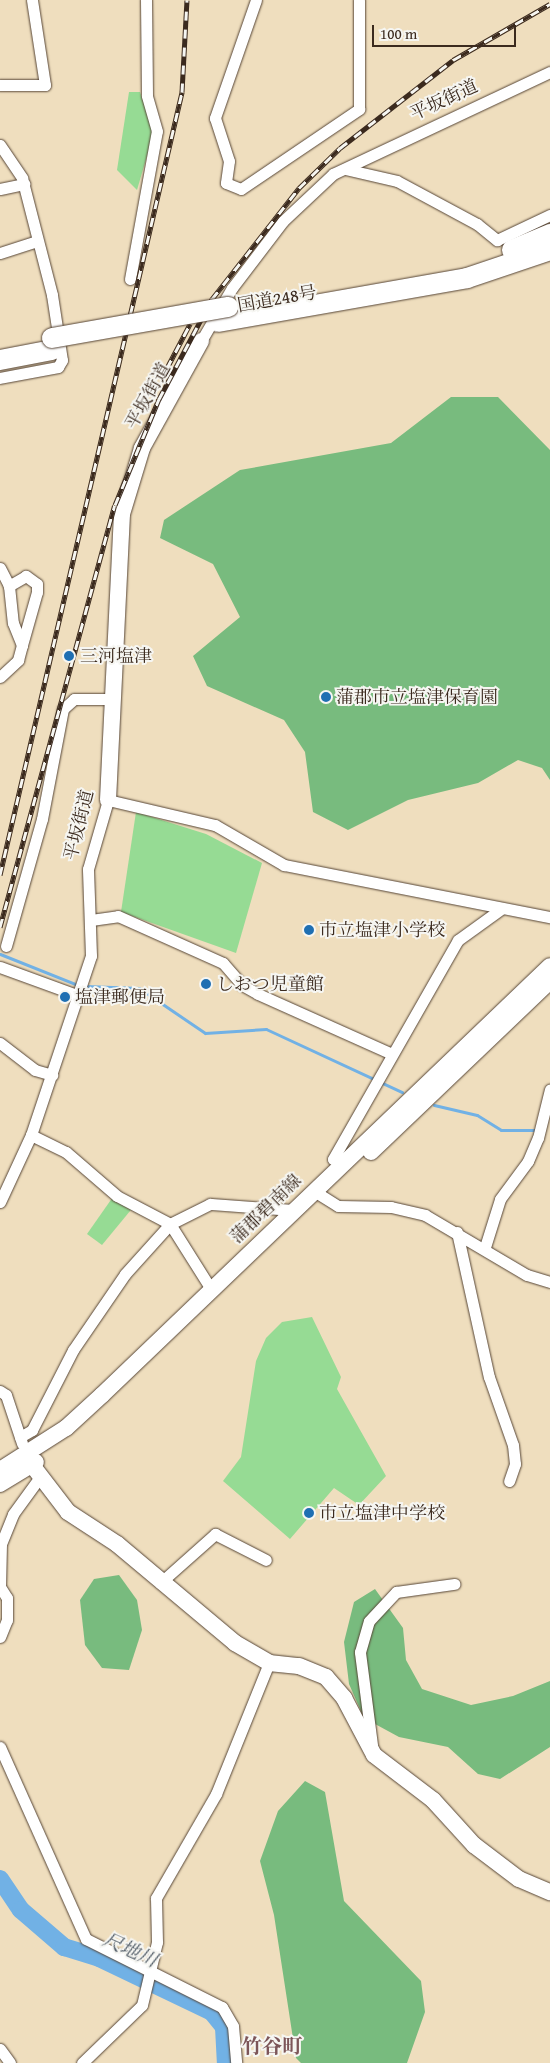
<!DOCTYPE html>
<meta charset="utf-8">
<style>
body{margin:0}
#map{position:relative;width:550px;height:2063px;overflow:hidden;background:#efdebe;font-family:"Gentium Book Plus","Noto Serif JP",serif}
div>[style]{position:absolute}
[style*='--x']{left:calc(var(--x)*1px);top:calc(var(--y)*1px);width:calc(var(--w)*1px);rotate:calc(var(--a)*1deg)}
.green>*{inset:0;background:#96db94}
.forest>*{inset:0;background:#78bb7e}
.stream>*{height:3px;margin:-1.5px;padding:0 1.5px;transform-origin:1.5px;border-radius:1.5px;background:#71b1e5}
.river>*{height:18px;margin:-9px;padding:0 9px;transform-origin:9px;border-radius:9px;background:#71b1e5}
.roads{filter:drop-shadow(0 0 1px #564536) drop-shadow(0 0 1px #564536)}
.street>*{height:11px;margin:-5.5px;padding:0 5.5px;transform-origin:5.5px;border-radius:5.5px;background:#fff}
.secondary>*{height:16px;margin:-8px;padding:0 8px;transform-origin:8px;border-radius:8px;background:#fff}
.highway>*{height:20px;margin:-10px;padding:0 10px;transform-origin:10px;border-radius:10px;background:#fff}
.rail>*{height:5px;margin-top:-2.5px;transform-origin:0;background:repeating-linear-gradient(90deg,#f6f6f2 0 9px,#3b2a1e 0 18px);box-sizing:border-box;border-block:1px solid #3b2a1e}
.bridges{filter:drop-shadow(0 0 1px #564536) drop-shadow(0 0 1px #564536)}
.highway-bridge>*{height:20px;margin:-10px;padding:0 10px;transform-origin:10px;border-radius:10px;background:#fff}
.dots>*{width:14px;height:14px;translate:-50% -50%;box-sizing:border-box;border:2px solid #f6f6f2;border-radius:50%}
span{translate:-50% -50%;white-space:nowrap;text-align:center;line-height:1.15;-webkit-text-stroke:4px #f6f6f2;paint-order:stroke}
.street-label{font-size:18px;color:#3b2a1e}
.poi-label{font-size:18px;color:#3b2a1e}
.left{translate:0 -50%;text-align:left}
.water-label{font-size:19px;color:#4e5964;font-style:italic}
.quarter-label{font-size:20px;color:#7c5558;font-weight:700}
.scale{position:absolute;left:372px;top:25px;width:144px;height:22px;box-sizing:border-box;border:2px solid #3b2a1e;border-top:0;padding-left:6px;font-size:15px;line-height:18px;white-space:nowrap;color:#3b2a1e;-webkit-text-stroke:4px #f6f6f2;paint-order:stroke}
</style>
<div id="map">
<div class="green">
<i style="clip-path:polygon(129px 92px,140px 92px,154px 132px,137px 190px,117px 170px)"></i>
<i style="clip-path:polygon(136px 812px,206px 834px,262px 863px,236px 953px,121px 912px)"></i>
<i style="clip-path:polygon(115px 1194px,135px 1205px,102px 1245px,87px 1234px)"></i>
<i style="clip-path:polygon(312px 1317px,341px 1377px,337px 1389px,386px 1476px,359px 1505px,334px 1488px,290px 1539px,223px 1481px,241px 1457px,256px 1361px,266px 1338px,282px 1322px)"></i>
</div>
<div class="forest">
<i style="clip-path:polygon(451px 397px,498px 397px,550px 450px,550px 780px,542px 768px,518px 760px,478px 783px,408px 800px,348px 830px,313px 812px,305px 752px,284px 720px,207px 686px,193px 656px,240px 617px,213px 564px,160px 538px,164px 520px,240px 470px,391px 443px)"></i>
<i style="clip-path:polygon(119px 1575px,137px 1600px,142px 1630px,129px 1670px,102px 1668px,85px 1645px,80px 1600px,94px 1579px)"></i>
<i style="clip-path:polygon(375px 1589px,403px 1628px,406px 1660px,422px 1689px,471px 1705px,513px 1696px,550px 1681px,550px 1747px,500px 1779px,478px 1774px,448px 1747px,399px 1737px,364px 1718px,349px 1684px,344px 1642px,354px 1602px)"></i>
<i style="clip-path:polygon(305px 1781px,325px 1792px,344px 1901px,421px 1981px,425px 2012px,407px 2063px,301px 2063px,296px 2058px,274px 1915px,260px 1861px,278px 1811px)"></i>
</div>
<div class="stream">
<i style="--x:0;--y:954;--w:84;--a:21.7"></i>
<i style="--x:85;--y:986;--w:54;--a:2.1"></i>
<i style="--x:139;--y:988;--w:80;--a:34.3"></i>
<i style="--x:205;--y:1033;--w:61;--a:-3.8"></i>
<i style="--x:266;--y:1029;--w:150;--a:24.9"></i>
<i style="--x:434;--y:1105;--w:44;--a:13.1"></i>
<i style="--x:477;--y:1115;--w:28;--a:32"></i>
<i style="--x:501;--y:1130;--w:36;--a:0"></i>
</div>
<div class="river">
<i style="--x:0;--y:1879;--w:37;--a:56"></i>
<i style="--x:21;--y:1910;--w:57;--a:40.7"></i>
<i style="--x:64;--y:1947;--w:37;--a:17"></i>
<i style="--x:99;--y:1958;--w:125;--a:25.5"></i>
<i style="--x:212;--y:2012;--w:19;--a:51"></i>
<i style="--x:224;--y:2027;--w:36;--a:87"></i>
</div>
<div class="roads">
<div class="street">
<i style="--x:256;--y:0;--w:125;--a:109.2"></i>
<i style="--x:215;--y:118;--w:45;--a:72"></i>
<i style="--x:229;--y:161;--w:22;--a:98"></i>
<i style="--x:226;--y:183;--w:16;--a:22"></i>
<i style="--x:241;--y:189;--w:143;--a:-34.1"></i>
<i style="--x:359;--y:109;--w:109;--a:-90"></i>
<i style="--x:0;--y:85;--w:45;--a:0"></i>
<i style="--x:45;--y:85;--w:86;--a:-98.7"></i>
<i style="--x:0;--y:145;--w:40;--a:56"></i>
<i style="--x:22;--y:178;--w:121;--a:75.6"></i>
<i style="--x:52;--y:295;--w:66;--a:81.3"></i>
<i style="--x:62;--y:360;--w:8;--a:120"></i>
<i style="--x:58;--y:367;--w:59;--a:169.3"></i>
<i style="--x:345;--y:169;--w:53;--a:13"></i>
<i style="--x:397;--y:181;--w:91;--a:28.3"></i>
<i style="--x:477;--y:224;--w:26;--a:39"></i>
<i style="--x:497;--y:240;--w:59;--a:-25.3"></i>
<i style="--x:0;--y:189;--w:25;--a:-12"></i>
<i style="--x:0;--y:253;--w:39;--a:-18"></i>
<i style="--x:130;--y:279;--w:150;--a:-79.7"></i>
<i style="--x:157;--y:131;--w:37;--a:-106"></i>
<i style="--x:147;--y:95;--w:95;--a:-90.6"></i>
<i style="--x:201;--y:341;--w:61;--a:-59.7"></i>
<i style="--x:232;--y:288;--w:84;--a:-52.7"></i>
<i style="--x:283;--y:221;--w:69;--a:-43.2"></i>
<i style="--x:333;--y:174;--w:240;--a:-25.2"></i>
<i style="--x:0;--y:568;--w:20;--a:63"></i>
<i style="--x:0;--y:677;--w:25;--a:-43"></i>
<i style="--x:18;--y:660;--w:16;--a:-75"></i>
<i style="--x:22;--y:645;--w:55;--a:-74.2"></i>
<i style="--x:37;--y:592;--w:8;--a:-90"></i>
<i style="--x:37;--y:584;--w:14;--a:-144"></i>
<i style="--x:26;--y:576;--w:20;--a:150"></i>
<i style="--x:9;--y:586;--w:37;--a:84"></i>
<i style="--x:13;--y:623;--w:24;--a:68"></i>
<i style="--x:91;--y:920;--w:27;--a:-8"></i>
<i style="--x:118;--y:916;--w:115;--a:24.1"></i>
<i style="--x:223;--y:963;--w:29;--a:49"></i>
<i style="--x:242;--y:985;--w:18;--a:29"></i>
<i style="--x:258;--y:994;--w:145;--a:24.1"></i>
<i style="--x:6;--y:946;--w:132;--a:-74.2"></i>
<i style="--x:42;--y:819;--w:112;--a:-79.2"></i>
<i style="--x:63;--y:709;--w:15;--a:-42"></i>
<i style="--x:74;--y:699;--w:40;--a:0"></i>
<i style="--x:0;--y:967;--w:82;--a:20"></i>
<i style="--x:0;--y:1043;--w:44;--a:37.6"></i>
<i style="--x:35;--y:1070;--w:18;--a:16"></i>
<i style="--x:31;--y:1135;--w:39;--a:26"></i>
<i style="--x:66;--y:1152;--w:67;--a:40.8"></i>
<i style="--x:117;--y:1196;--w:60;--a:27.8"></i>
<i style="--x:170;--y:1224;--w:77;--a:57.8"></i>
<i style="--x:346;--y:1160;--w:13;--a:-176"></i>
<i style="--x:333;--y:1159;--w:252;--a:-60.3"></i>
<i style="--x:458;--y:940;--w:53;--a:-35.8"></i>
<i style="--x:314;--y:1191;--w:28;--a:32"></i>
<i style="--x:338;--y:1206;--w:53;--a:1.1"></i>
<i style="--x:391;--y:1207;--w:35;--a:13"></i>
<i style="--x:425;--y:1215;--w:118;--a:30.5"></i>
<i style="--x:527;--y:1275;--w:24;--a:17"></i>
<i style="--x:0;--y:1202;--w:74;--a:-65.2"></i>
<i style="--x:31;--y:1135;--w:189;--a:-71.5"></i>
<i style="--x:91;--y:956;--w:87;--a:-92"></i>
<i style="--x:88;--y:869;--w:72;--a:-73.8"></i>
<i style="--x:108;--y:800;--w:110;--a:13.2"></i>
<i style="--x:215;--y:825;--w:80;--a:30.1"></i>
<i style="--x:284;--y:865;--w:271;--a:11.1"></i>
<i style="--x:457;--y:1232;--w:148;--a:77.6"></i>
<i style="--x:489;--y:1377;--w:72;--a:70.6"></i>
<i style="--x:513;--y:1445;--w:19;--a:84"></i>
<i style="--x:515;--y:1464;--w:18;--a:109"></i>
<i style="--x:485;--y:1247;--w:50;--a:-72.6"></i>
<i style="--x:500;--y:1199;--w:47;--a:-53.6"></i>
<i style="--x:528;--y:1161;--w:25;--a:-67"></i>
<i style="--x:538;--y:1138;--w:50;--a:-76.2"></i>
<i style="--x:0;--y:1391;--w:7;--a:34"></i>
<i style="--x:6;--y:1395;--w:51;--a:71.6"></i>
<i style="--x:20;--y:1437;--w:14;--a:-30"></i>
<i style="--x:32;--y:1430;--w:90;--a:-62.9"></i>
<i style="--x:73;--y:1350;--w:92;--a:-55.6"></i>
<i style="--x:125;--y:1274;--w:67;--a:-48"></i>
<i style="--x:170;--y:1224;--w:45;--a:-26.6"></i>
<i style="--x:210;--y:1204;--w:84;--a:4.1"></i>
<i style="--x:160;--y:1583;--w:74;--a:-41.7"></i>
<i style="--x:215;--y:1534;--w:57;--a:27"></i>
<i style="--x:0;--y:1637;--w:18;--a:-68"></i>
<i style="--x:7;--y:1620;--w:22;--a:-90"></i>
<i style="--x:7;--y:1598;--w:13;--a:-122"></i>
<i style="--x:0;--y:1587;--w:43;--a:-88.7"></i>
<i style="--x:1;--y:1544;--w:32;--a:-68"></i>
<i style="--x:13;--y:1514;--w:46;--a:-53.9"></i>
<i style="--x:372;--y:1745;--w:94;--a:-97.4"></i>
<i style="--x:360;--y:1652;--w:32;--a:-74"></i>
<i style="--x:369;--y:1621;--w:40;--a:-47"></i>
<i style="--x:396;--y:1592;--w:59;--a:-7.9"></i>
<i style="--x:0;--y:1747;--w:210;--a:65.9"></i>
<i style="--x:86;--y:1939;--w:152;--a:26.6"></i>
<i style="--x:222;--y:2007;--w:22;--a:60"></i>
<i style="--x:233;--y:2026;--w:37;--a:85"></i>
<i style="--x:0;--y:2049;--w:17;--a:54"></i>
<i style="--x:82;--y:2063;--w:83;--a:-44"></i>
<i style="--x:142;--y:2005;--w:65;--a:-76.6"></i>
<i style="--x:157;--y:1942;--w:44;--a:-91.3"></i>
<i style="--x:156;--y:1898;--w:120;--a:-60"></i>
<i style="--x:216;--y:1794;--w:141;--a:-68"></i>
</div>
<div class="secondary">
<i style="--x:108;--y:800;--w:286;--a:-87.2"></i>
<i style="--x:122;--y:514;--w:69;--a:-73.1"></i>
<i style="--x:142;--y:448;--w:122;--a:-61.1"></i>
<i style="--x:371;--y:1152;--w:248;--a:-43.7"></i>
<i style="--x:32;--y:1465;--w:59;--a:52.5"></i>
<i style="--x:68;--y:1512;--w:59;--a:33.1"></i>
<i style="--x:117;--y:1544;--w:154;--a:40"></i>
<i style="--x:235;--y:1643;--w:39;--a:30"></i>
<i style="--x:269;--y:1663;--w:30;--a:6"></i>
<i style="--x:299;--y:1666;--w:29;--a:22"></i>
<i style="--x:326;--y:1677;--w:28;--a:49"></i>
<i style="--x:344;--y:1698;--w:64;--a:62.2"></i>
<i style="--x:374;--y:1755;--w:74;--a:37.3"></i>
<i style="--x:433;--y:1800;--w:61;--a:47.7"></i>
<i style="--x:474;--y:1845;--w:56;--a:37.1"></i>
<i style="--x:519;--y:1879;--w:34;--a:23"></i>
<i style="--x:0;--y:1470;--w:78;--a:-32.5"></i>
<i style="--x:66;--y:1428;--w:49;--a:-42.5"></i>
<i style="--x:102;--y:1395;--w:620;--a:-43.76"></i>
<i style="--x:0;--y:1484;--w:42;--a:-31.4"></i>
</div>
<div class="highway">
<i style="--x:512;--y:250;--w:41;--a:-22.8"></i>
<i style="--x:218;--y:322;--w:253;--a:-10"></i>
<i style="--x:467;--y:278;--w:88;--a:-18.6"></i>
<i style="--x:0;--y:360;--w:53;--a:-10.9"></i>
</div>
</div>
<div class="rail">
<i style="--x:167;--y:368;--w:50;--a:-62.4"></i>
<i style="--x:0;--y:875;--w:804;--a:-76.91"></i>
<i style="--x:182;--y:92;--w:92;--a:-86.9"></i>
<i style="--x:0;--y:927;--w:437;--a:-74.8"></i>
<i style="--x:115;--y:505;--w:115;--a:-67.5"></i>
<i style="--x:159;--y:399;--w:113;--a:-62.1"></i>
<i style="--x:212;--y:299;--w:141;--a:-51.9"></i>
<i style="--x:299;--y:188;--w:57;--a:-44.3"></i>
<i style="--x:340;--y:148;--w:143;--a:-37.9"></i>
<i style="--x:453;--y:60;--w:112;--a:-30"></i>
</div>
<div class="bridges">
<div class="highway-bridge">
<i style="--x:52;--y:338;--w:179;--a:-10"></i>
</div>
</div>
<div class="dots">
<i style="left:69px;top:656px;background:#1f6fb2"></i>
<i style="left:326px;top:697px;background:#1f6fb2"></i>
<i style="left:309px;top:930px;background:#1f6fb2"></i>
<i style="left:206px;top:984px;background:#1f6fb2"></i>
<i style="left:65px;top:997px;background:#1f6fb2"></i>
<i style="left:309px;top:1513px;background:#1f6fb2"></i>
</div>
<div class="street-label">
<span style="left:444px;top:100px;rotate:-25deg">平坂街道</span>
<span style="left:277px;top:299px;rotate:-10deg">国道248号</span>
<span style="left:148px;top:396px;rotate:-61deg">平坂街道</span>
<span style="left:79px;top:825px;rotate:-76deg">平坂街道</span>
<span style="left:266px;top:1209px;rotate:-44deg">蒲郡碧南線</span>
</div>
<div class="poi-label">
<span class="left" style="left:80px;top:656px">三河塩津</span>
<span class="left" style="left:336px;top:697px">蒲郡市立塩津保育園</span>
<span class="left" style="left:319px;top:930px">市立塩津小学校</span>
<span class="left" style="left:216px;top:984px">しおつ児童館</span>
<span class="left" style="left:75px;top:997px">塩津郵便局</span>
<span class="left" style="left:319px;top:1513px">市立塩津中学校</span>
</div>
<div class="water-label">
<span style="left:130px;top:1950px;rotate:24deg">尺地川</span>
</div>
<div class="quarter-label">
<span style="left:272px;top:2045px">竹谷町</span>
</div>
<div class="scale">100 m</div>
</div>
